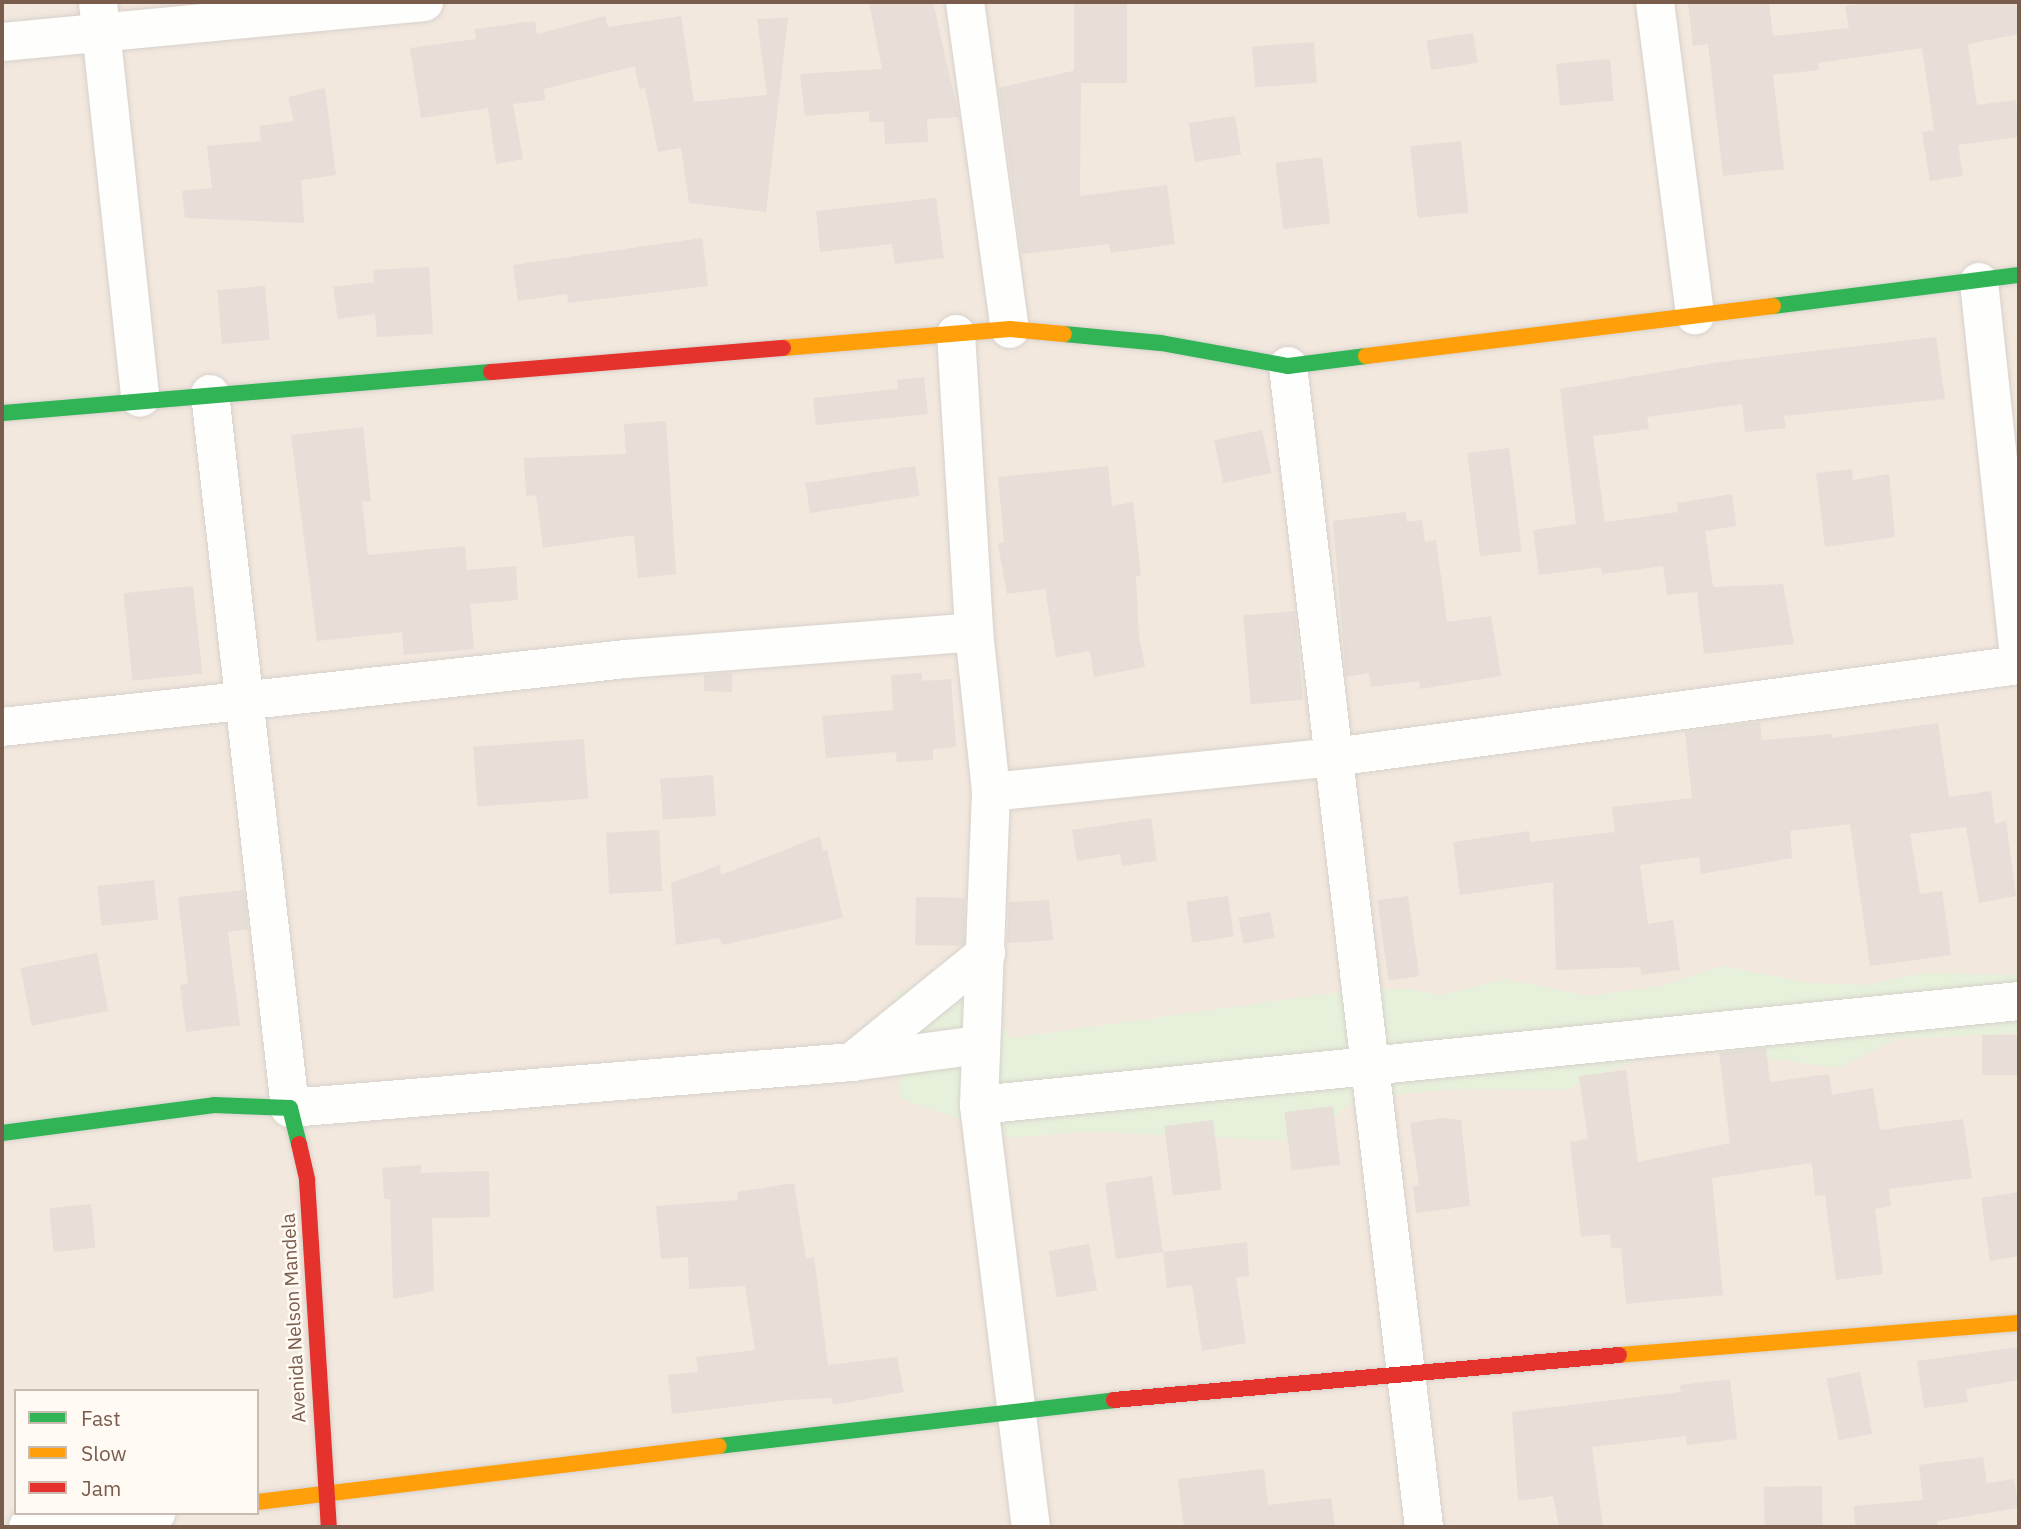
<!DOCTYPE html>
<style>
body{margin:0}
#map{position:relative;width:2021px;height:1529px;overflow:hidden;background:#f9f5f0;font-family:"IBM Plex Sans",sans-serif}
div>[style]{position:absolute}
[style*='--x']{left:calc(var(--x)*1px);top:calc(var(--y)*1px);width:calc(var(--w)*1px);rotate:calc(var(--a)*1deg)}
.residential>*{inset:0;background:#f2e8de}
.green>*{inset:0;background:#e7f0db}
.building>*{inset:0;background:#e6ded7;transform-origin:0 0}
.roads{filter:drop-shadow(0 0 2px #d7d1cb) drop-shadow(0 0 2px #d7d1cb)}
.street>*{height:38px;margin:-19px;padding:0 19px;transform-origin:19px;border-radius:19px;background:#fefefd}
.fast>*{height:16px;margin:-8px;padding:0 8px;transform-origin:8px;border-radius:8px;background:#30b455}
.slow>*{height:16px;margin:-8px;padding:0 8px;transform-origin:8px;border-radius:8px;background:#ff9f0a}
.jam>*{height:16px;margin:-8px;padding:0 8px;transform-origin:8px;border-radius:8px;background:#e5322d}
span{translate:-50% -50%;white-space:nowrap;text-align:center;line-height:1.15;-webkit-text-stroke:5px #fffaf3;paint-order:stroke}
.street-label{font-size:19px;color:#7a5c4d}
.frame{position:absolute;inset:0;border:4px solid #7a5c4d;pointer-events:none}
.legend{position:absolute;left:14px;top:1389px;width:245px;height:126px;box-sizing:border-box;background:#fffaf3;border:2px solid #cabbb1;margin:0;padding:9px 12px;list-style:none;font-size:21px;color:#7a5c4d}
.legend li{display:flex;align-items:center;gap:14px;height:35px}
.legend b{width:35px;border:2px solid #cabbb1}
</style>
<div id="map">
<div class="residential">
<i style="clip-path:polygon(evenodd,2px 2px,2019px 2px,2019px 1527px,2px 1527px,2px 2px,16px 1391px,257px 1391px,257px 1513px,16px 1513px,16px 1391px)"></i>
</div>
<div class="green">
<i style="clip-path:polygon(1723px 966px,1809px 983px,1863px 985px,1926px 973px,2018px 975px,2019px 1033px,1897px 1039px,1839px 1068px,1693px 1048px,1657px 1051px,1565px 1090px,1457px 1089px,1356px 1098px,1304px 1142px,1084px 1131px,1013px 1138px,899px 1098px,896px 994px,967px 969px,1011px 1038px,1360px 989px,1408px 989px,1442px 995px,1504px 979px,1589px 996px,1662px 986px)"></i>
</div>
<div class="building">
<i style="clip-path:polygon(869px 2px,933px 2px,959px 117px,927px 119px,928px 142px,885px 144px,884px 122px,869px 122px,869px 111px,805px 116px,800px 74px,882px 69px)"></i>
<i style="left:1074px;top:2px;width:53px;height:81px"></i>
<i style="clip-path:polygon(1688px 2px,1769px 2px,1773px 36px,1849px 28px,1845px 6px,1871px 2px,2019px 2px,2019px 34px,1968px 44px,1977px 105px,2016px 100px,2019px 137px,1958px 145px,1963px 176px,1930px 181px,1922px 132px,1934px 130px,1922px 48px,1818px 63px,1819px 70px,1773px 75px,1784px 169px,1723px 176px,1708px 44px,1693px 46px)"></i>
<i style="clip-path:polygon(605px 16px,608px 27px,681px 16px,694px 102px,767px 95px,757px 19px,788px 18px,766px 212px,689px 203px,681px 148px,658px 152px,645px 88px,639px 89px,635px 66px,544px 89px,545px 100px,513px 104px,523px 159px,496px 164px,488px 108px,421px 118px,410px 48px,476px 39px,475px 29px,535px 21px,537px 34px)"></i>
<i style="left:1473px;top:33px;width:30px;height:47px;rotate:81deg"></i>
<i style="left:1314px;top:42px;width:41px;height:62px;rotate:86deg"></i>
<i style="left:1610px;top:59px;width:42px;height:54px;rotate:85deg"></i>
<i style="clip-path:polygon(1081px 69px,1080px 196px,1167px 185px,1175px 244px,1111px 253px,1109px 244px,1022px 254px,999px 88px)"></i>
<i style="clip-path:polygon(325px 88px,336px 175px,301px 180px,304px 223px,185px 218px,182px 191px,212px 188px,207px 146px,261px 141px,259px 126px,294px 121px,288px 97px)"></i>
<i style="left:1235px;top:116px;width:39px;height:47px;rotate:81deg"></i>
<i style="left:1461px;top:141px;width:72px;height:51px;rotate:84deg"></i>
<i style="left:1322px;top:157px;width:67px;height:47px;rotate:83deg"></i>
<i style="clip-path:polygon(936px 198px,944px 258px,895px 264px,892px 244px,820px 252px,816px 211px)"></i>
<i style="clip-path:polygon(702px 238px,708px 286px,568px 303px,567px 294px,518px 301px,513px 265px)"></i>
<i style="clip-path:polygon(429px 267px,433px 334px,377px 337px,375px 314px,338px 319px,333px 287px,374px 282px,373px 270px)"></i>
<i style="left:265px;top:286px;width:54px;height:48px;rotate:85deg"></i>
<i style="clip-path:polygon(1936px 337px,1945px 399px,1784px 416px,1786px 428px,1745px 432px,1742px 404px,1647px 417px,1649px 429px,1593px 436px,1605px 522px,1678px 512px,1677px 503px,1732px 494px,1736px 526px,1705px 531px,1713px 587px,1783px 584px,1794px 644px,1704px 654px,1697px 592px,1667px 595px,1663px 566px,1602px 574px,1601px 567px,1539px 575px,1533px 530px,1576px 524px,1560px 389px,1720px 362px)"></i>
<i style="clip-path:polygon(924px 377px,928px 414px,816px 425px,813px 398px,898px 389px,897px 380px)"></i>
<i style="clip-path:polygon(666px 421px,676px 574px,638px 578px,634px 535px,543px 548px,536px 495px,526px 496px,524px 458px,626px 454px,624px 424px)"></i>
<i style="clip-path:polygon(363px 427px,371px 501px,362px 502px,368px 555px,465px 546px,467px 570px,516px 566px,518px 600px,470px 604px,474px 649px,404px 655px,402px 632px,317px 641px,291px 435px)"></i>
<i style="left:1262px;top:430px;width:44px;height:49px;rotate:78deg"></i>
<i style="left:1509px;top:448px;width:104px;height:42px;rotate:83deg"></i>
<i style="left:915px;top:466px;width:30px;height:111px;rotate:81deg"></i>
<i style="clip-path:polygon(1108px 466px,1112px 506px,1133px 502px,1141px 576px,1136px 576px,1139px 635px,1145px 667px,1094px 677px,1090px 651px,1056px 657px,1045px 589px,1007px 594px,998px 544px,1004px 542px,998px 477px)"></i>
<i style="clip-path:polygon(1852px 469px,1853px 480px,1889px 474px,1895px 537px,1825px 547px,1816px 473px)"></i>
<i style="clip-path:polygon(1406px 512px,1407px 522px,1422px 520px,1425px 542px,1436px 540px,1447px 622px,1491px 616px,1501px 676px,1420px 689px,1419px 681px,1371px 687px,1369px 673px,1346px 677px,1333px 521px)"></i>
<i style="left:193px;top:586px;width:88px;height:70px;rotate:84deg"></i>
<i style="left:1295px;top:611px;width:89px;height:52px;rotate:85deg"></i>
<i style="clip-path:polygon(732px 673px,732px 692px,704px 691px,704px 675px)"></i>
<i style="clip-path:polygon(922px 673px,922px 681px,951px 679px,956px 747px,933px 749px,933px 760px,897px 762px,896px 752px,826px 758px,822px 716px,893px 710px,891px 675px)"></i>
<i style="clip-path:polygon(1760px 722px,1762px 740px,1832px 734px,1832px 738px,1938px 723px,1949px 797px,1991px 791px,1995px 824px,2006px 821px,2016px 896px,1979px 903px,1966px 827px,1910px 834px,1920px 894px,1942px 891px,1951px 955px,1870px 966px,1850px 824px,1790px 831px,1792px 858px,1701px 874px,1699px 857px,1640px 865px,1648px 924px,1673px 920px,1680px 970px,1641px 975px,1640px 967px,1556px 970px,1553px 882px,1460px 895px,1453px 842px,1529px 831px,1530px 842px,1615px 832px,1612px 807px,1692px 798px,1685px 732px)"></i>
<i style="left:584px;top:739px;width:60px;height:111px;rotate:86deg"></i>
<i style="left:713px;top:775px;width:41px;height:53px;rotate:86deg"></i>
<i style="clip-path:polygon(1151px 818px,1157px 861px,1122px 866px,1120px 854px,1077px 861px,1072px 830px)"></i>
<i style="left:659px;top:830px;width:61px;height:53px;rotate:87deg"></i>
<i style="clip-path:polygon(820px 836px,823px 851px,827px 850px,843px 918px,722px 945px,719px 938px,676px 945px,671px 883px,720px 865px,721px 875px)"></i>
<i style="left:154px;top:880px;width:40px;height:57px;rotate:84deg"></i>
<i style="clip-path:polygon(244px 890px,248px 929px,228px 932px,240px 1025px,186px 1032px,180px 985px,188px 984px,178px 897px)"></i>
<i style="left:1228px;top:896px;width:41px;height:42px;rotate:82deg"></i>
<i style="left:1408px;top:896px;width:81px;height:31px;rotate:82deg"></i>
<i style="left:916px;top:897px;width:49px;height:48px;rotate:1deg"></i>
<i style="clip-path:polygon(1049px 900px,1053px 940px,1007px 943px,1009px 902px)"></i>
<i style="left:1270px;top:912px;width:26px;height:32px;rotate:79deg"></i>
<i style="left:97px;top:953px;width:59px;height:78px;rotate:79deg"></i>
<i style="left:2019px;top:1035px;width:40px;height:37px;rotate:90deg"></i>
<i style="clip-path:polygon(1766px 1048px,1770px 1082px,1829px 1074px,1832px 1095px,1873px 1088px,1880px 1130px,1963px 1119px,1972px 1178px,1889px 1189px,1891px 1206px,1875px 1209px,1883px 1274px,1836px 1280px,1825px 1195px,1815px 1196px,1812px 1163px,1712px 1178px,1723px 1295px,1626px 1304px,1621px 1248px,1611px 1248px,1610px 1234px,1581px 1237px,1570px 1142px,1588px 1139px,1579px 1076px,1626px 1070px,1638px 1162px,1730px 1143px,1719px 1053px)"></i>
<i style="left:1333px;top:1106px;width:59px;height:49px;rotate:83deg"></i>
<i style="clip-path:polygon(1442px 1118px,1461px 1120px,1470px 1206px,1416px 1213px,1413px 1186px,1419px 1185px,1410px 1123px)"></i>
<i style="left:1213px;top:1120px;width:70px;height:49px;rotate:83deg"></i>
<i style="clip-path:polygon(421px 1165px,421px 1173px,489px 1171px,490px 1217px,432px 1218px,434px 1291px,393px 1299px,390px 1199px,384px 1199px,382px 1168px)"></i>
<i style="clip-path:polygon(1152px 1176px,1163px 1252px,1247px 1242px,1249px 1276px,1236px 1277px,1246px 1343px,1202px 1351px,1192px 1285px,1167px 1288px,1163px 1252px,1116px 1259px,1105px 1183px)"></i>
<i style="clip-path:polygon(794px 1183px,806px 1259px,814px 1257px,828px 1365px,897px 1357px,904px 1392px,833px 1405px,832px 1398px,789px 1400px,672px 1414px,668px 1375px,698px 1372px,696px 1357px,755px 1350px,745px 1286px,689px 1289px,688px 1257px,661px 1259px,656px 1206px,738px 1200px,737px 1192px)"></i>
<i style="clip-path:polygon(2019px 1192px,2019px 1256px,1990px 1261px,1981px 1198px)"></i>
<i style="left:91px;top:1204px;width:44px;height:42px;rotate:84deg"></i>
<i style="left:1089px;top:1244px;width:47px;height:41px;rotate:80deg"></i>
<i style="clip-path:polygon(2019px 1347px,2019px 1380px,1966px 1389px,1968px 1402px,1924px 1408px,1917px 1361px)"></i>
<i style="left:1860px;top:1372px;width:63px;height:34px;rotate:79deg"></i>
<i style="clip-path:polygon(1730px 1379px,1737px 1439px,1687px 1445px,1686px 1436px,1592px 1447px,1603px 1527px,1559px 1527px,1553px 1496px,1518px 1501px,1512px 1412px,1681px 1392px,1680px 1385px)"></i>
<i style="clip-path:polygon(1983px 1457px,1987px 1483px,2014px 1479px,2019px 1508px,1937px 1521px,1938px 1527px,1855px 1527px,1854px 1506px,1923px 1500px,1919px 1465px)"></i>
<i style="clip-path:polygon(1264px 1469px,1268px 1505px,1331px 1498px,1335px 1527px,1184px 1527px,1178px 1479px)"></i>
<i style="left:1822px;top:1486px;width:41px;height:58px;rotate:89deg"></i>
</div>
<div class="roads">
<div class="street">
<i style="--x:98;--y:2;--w:398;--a:83.9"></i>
<i style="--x:965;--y:2;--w:330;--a:82.2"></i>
<i style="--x:1655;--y:2;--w:316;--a:82.7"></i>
<i style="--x:2;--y:42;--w:424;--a:-5.4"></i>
<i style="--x:1979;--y:282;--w:376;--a:83.9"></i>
<i style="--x:956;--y:334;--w:299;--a:86.5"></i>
<i style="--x:974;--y:632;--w:161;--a:83.9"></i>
<i style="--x:991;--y:792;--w:313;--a:92.2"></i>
<i style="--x:979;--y:1105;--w:425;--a:83"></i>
<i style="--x:1288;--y:366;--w:1169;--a:83.32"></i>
<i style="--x:210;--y:394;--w:718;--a:83.61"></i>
<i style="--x:290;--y:1108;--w:564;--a:-4.68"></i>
<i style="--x:852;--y:1062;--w:129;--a:-7.6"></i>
<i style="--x:2;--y:727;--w:628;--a:-6.22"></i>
<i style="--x:626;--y:659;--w:349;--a:-4.4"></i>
<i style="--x:991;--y:792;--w:345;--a:-5.8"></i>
<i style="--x:1334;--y:757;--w:691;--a:-7.65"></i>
<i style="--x:852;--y:1062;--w:173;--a:-39.1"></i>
<i style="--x:979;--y:1105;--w:1045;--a:-5.71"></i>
<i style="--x:28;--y:1527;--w:129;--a:-6.2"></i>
</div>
<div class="fast">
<i style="--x:1773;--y:306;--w:248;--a:-7.2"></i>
<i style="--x:1064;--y:334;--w:97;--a:5.3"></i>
<i style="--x:1161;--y:343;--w:129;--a:10.3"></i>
<i style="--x:1288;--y:366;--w:79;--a:-7.3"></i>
<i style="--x:2;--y:413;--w:491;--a:-4.8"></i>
<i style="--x:2;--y:1133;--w:214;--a:-7.5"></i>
<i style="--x:214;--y:1105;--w:76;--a:2.3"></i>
<i style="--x:290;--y:1108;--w:37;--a:76"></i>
<i style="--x:719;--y:1446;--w:398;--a:-6.6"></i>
</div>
<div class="slow">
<i style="--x:783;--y:348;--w:228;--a:-4.8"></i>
<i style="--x:1010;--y:329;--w:54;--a:5.3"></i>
<i style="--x:1366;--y:356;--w:410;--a:-7"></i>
<i style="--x:1619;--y:1355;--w:401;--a:-4.6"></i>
<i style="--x:257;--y:1502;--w:465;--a:-6.9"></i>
</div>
<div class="jam">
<i style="--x:491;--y:372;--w:293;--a:-4.7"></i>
<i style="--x:299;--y:1144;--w:37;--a:77"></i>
<i style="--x:307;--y:1180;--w:348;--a:86.4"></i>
<i style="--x:1114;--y:1400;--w:507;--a:-5.09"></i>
</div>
</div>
<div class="street-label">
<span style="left:294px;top:1318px;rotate:-93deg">Avenida Nelson Mandela</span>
</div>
<div class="frame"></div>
<ul class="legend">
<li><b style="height:9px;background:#30b455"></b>Fast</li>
<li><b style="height:9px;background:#ff9f0a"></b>Slow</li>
<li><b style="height:9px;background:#e5322d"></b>Jam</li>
</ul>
</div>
